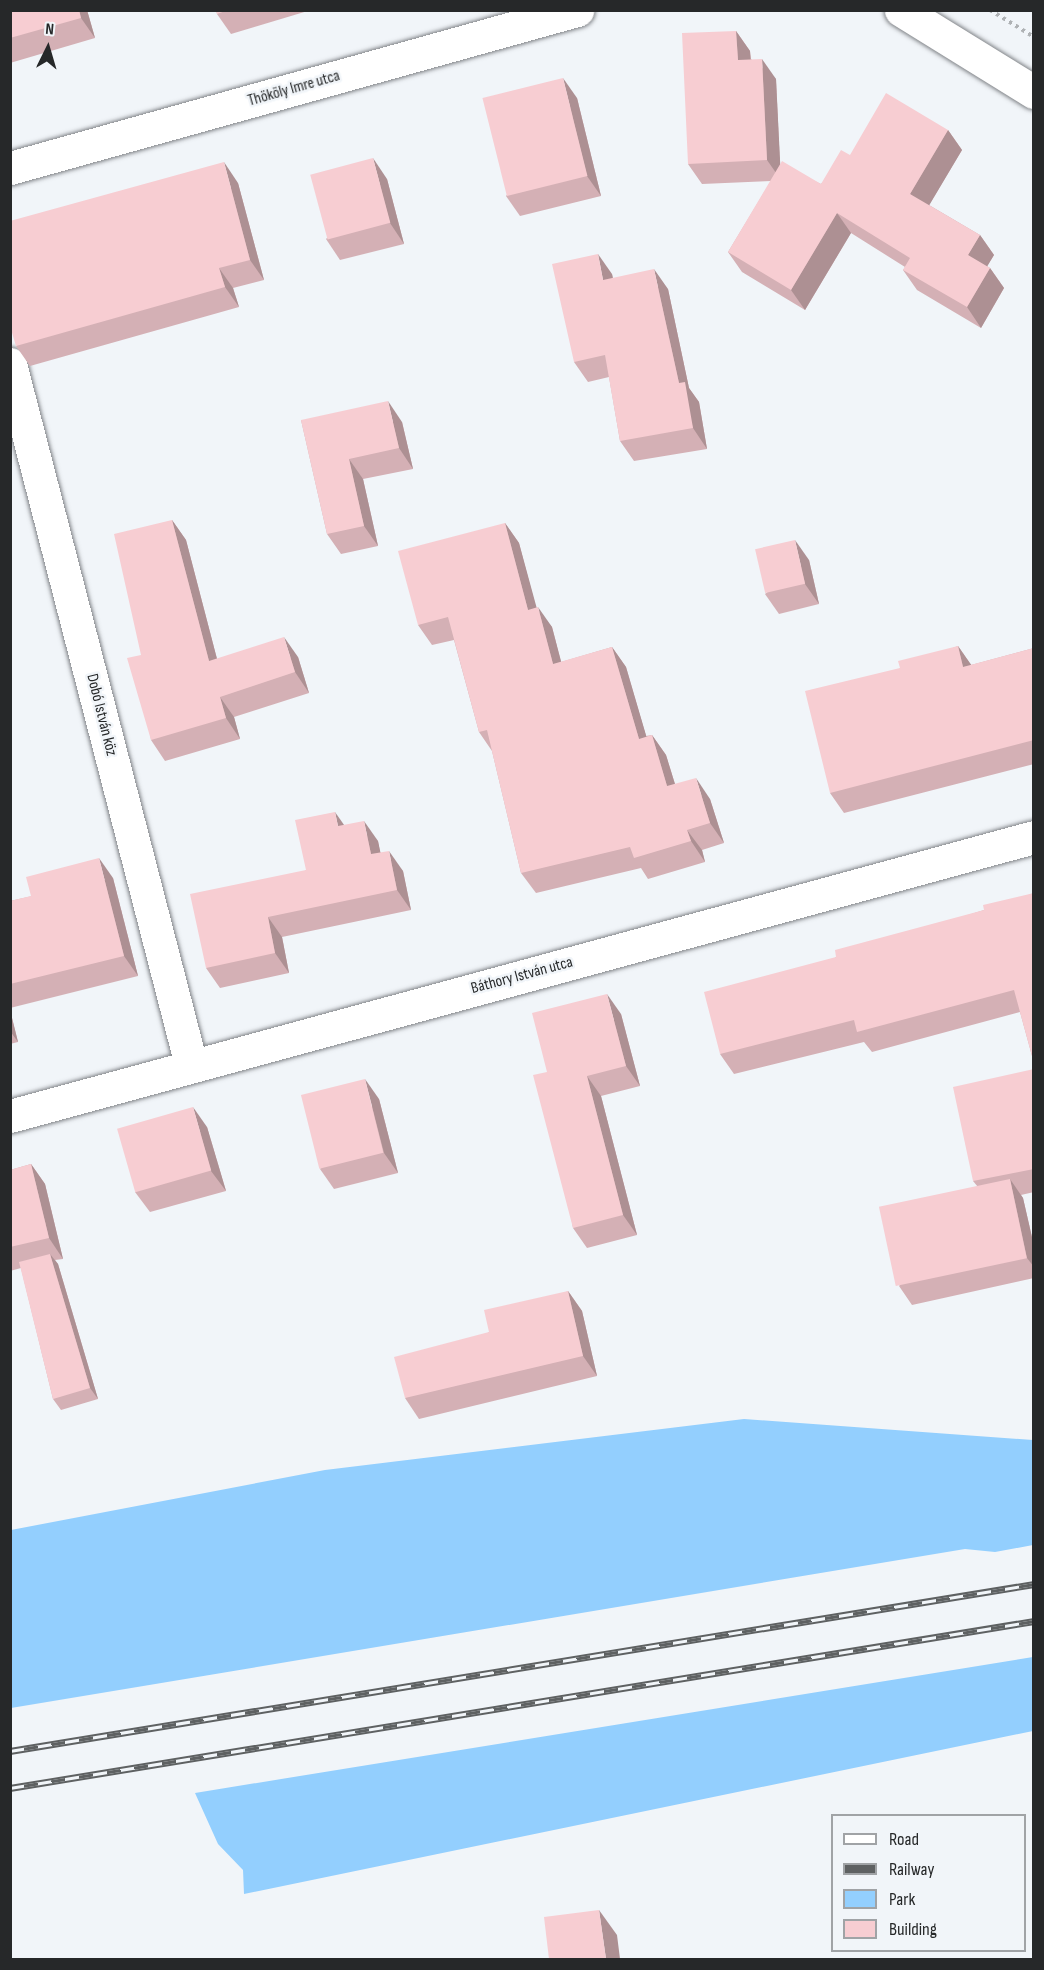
<!DOCTYPE html>
<meta charset="utf-8">
<style>
body{margin:0}
#map{position:relative;width:1044px;height:1970px;overflow:hidden;background:#f1f5f9;font-family:"Sofia Sans Condensed",sans-serif}
div>[style]{position:absolute}
[style*='--x']{left:calc(var(--x)*1px);top:calc(var(--y)*1px);width:calc(var(--w)*1px);rotate:calc(var(--a)*1deg)}
.green>*{inset:0;background:#93cffe}
.path>*{height:4px;margin-top:-2px;transform-origin:0;background:repeating-linear-gradient(90deg,#afb2b5 0 3px,transparent 0 7.5px)}
.roads{filter:drop-shadow(0 0 2px #818488) drop-shadow(0 0 2px #818488)}
.street>*{height:33px;margin:-16.5px;padding:0 16.5px;transform-origin:16.5px;border-radius:16.5px;background:#fff}
.secondary>*{height:33px;margin:-16.5px;padding:0 16.5px;transform-origin:16.5px;border-radius:16.5px;background:#fff}
.rail>*{height:7px;margin-top:-3.5px;transform-origin:0;background:repeating-linear-gradient(90deg,#f1f5f9 0 14px,#5e6162 0 28px);box-sizing:border-box;border-block:2px solid #5e6162}
.wall>*{inset:0;background:#d4b0b5}
.shaded-wall>*{inset:0;background:#ad9093}
.building>*{inset:0;background:#f7cdd2;transform-origin:0 0}
span{translate:-50% -50%;white-space:nowrap;text-align:center;line-height:1.15;-webkit-text-stroke:5px #f1f5f9;paint-order:stroke}
.street-label{font-size:16px;color:#262829}
.frame{position:absolute;inset:0;border:12px solid #262829;pointer-events:none}
.legend{position:absolute;left:831px;top:1814px;width:195px;height:138px;box-sizing:border-box;background:#f1f5f9;border:2px solid #a0a3a6;margin:0;padding:8px 10px;list-style:none;font-size:18px;color:#262829}
.legend li{display:flex;align-items:center;gap:12px;height:30px}
.legend b{width:30px;border:2px solid #a0a3a6}
.north{position:absolute;left:18px;top:18px;width:60px;height:60px;-webkit-text-stroke:4px #f1f5f9;paint-order:stroke;rotate:5deg;font-size:16px;font-weight:700;line-height:24px;text-align:center;color:#262829}
.north::after{content:'';display:block;margin:auto;width:21px;height:27px;background:#262829;clip-path:polygon(50% 0,100% 100%,50% 72%,0 100%)}
</style>
<div id="map">
<div class="green">
<i style="clip-path:polygon(744px 1419px,1033px 1440px,1033px 1545px,995px 1552px,965px 1549px,11px 1708px,11px 1530px,325px 1470px)"></i>
<i style="clip-path:polygon(1033px 1657px,1033px 1731px,244px 1894px,243px 1870px,218px 1844px,195px 1793px)"></i>
</div>
<div class="path">
<i style="--x:990;--y:10;--w:52;--a:31.5"></i>
</div>
<div class="roads">
<div class="street">
<i style="--x:10;--y:168;--w:589;--a:-15.57"></i>
<i style="--x:10;--y:364;--w:724;--a:75.52"></i>
<i style="--x:10;--y:1116;--w:1061;--a:-15.24"></i>
</div>
<div class="secondary">
<i style="--x:901;--y:10;--w:156;--a:31.7"></i>
</div>
</div>
<div class="rail">
<i style="--x:10;--y:1751;--w:1038;--a:-9.26"></i>
<i style="--x:10;--y:1788;--w:1038;--a:-9.26"></i>
</div>
<div class="wall">
<i style="clip-path:polygon(10px 10px,87px 10px,95px 38px,10px 63px)"></i>
<i style="clip-path:polygon(216px 10px,311px 10px,231px 34px,217px 14px)"></i>
<i style="clip-path:polygon(736px 31px,750px 51px,751px 59px,776px 79px,780px 165px,821px 184px,850px 155px,948px 130px,962px 150px,929px 205px,980px 235px,994px 255px,987px 266px,990px 268px,1004px 288px,981px 328px,917px 290px,903px 270px,905px 267px,851px 233px,805px 310px,742px 272px,728px 252px,771px 181px,702px 184px,688px 164px)"></i>
<i style="clip-path:polygon(577px 98px,601px 196px,520px 216px,506px 196px)"></i>
<i style="clip-path:polygon(387px 179px,404px 244px,340px 260px,326px 239px)"></i>
<i style="clip-path:polygon(238px 183px,264px 280px,233px 288px,239px 307px,30px 366px,16px 346px)"></i>
<i style="clip-path:polygon(612px 274px,613px 278px,668px 289px,689px 388px,699px 402px,707px 449px,634px 461px,620px 441px,609px 377px,588px 382px,574px 362px)"></i>
<i style="clip-path:polygon(301px 420px,402px 422px,413px 469px,363px 479px,378px 546px,341px 554px,327px 534px)"></i>
<i style="clip-path:polygon(172px 520px,186px 540px,217px 659px,298px 657px,309px 693px,234px 717px,240px 739px,165px 761px,151px 740px,141px 655px)"></i>
<i style="clip-path:polygon(505px 523px,519px 543px,536px 608px,552px 627px,561px 662px,612px 647px,626px 667px,646px 736px,652px 735px,666px 755px,675px 784px,710px 799px,724px 843px,702px 850px,705px 862px,648px 879px,641px 868px,536px 893px,521px 873px,492px 751px,479px 732px,454px 640px,432px 645px,418px 625px)"></i>
<i style="clip-path:polygon(809px 560px,819px 604px,779px 614px,765px 594px)"></i>
<i style="clip-path:polygon(958px 646px,971px 665px,1034px 648px,1034px 764px,844px 813px,830px 793px,900px 668px)"></i>
<i style="clip-path:polygon(344px 825px,378px 841px,380px 852px,403px 871px,411px 910px,282px 937px,289px 973px,220px 988px,206px 968px,306px 870px)"></i>
<i style="clip-path:polygon(113px 878px,138px 976px,10px 1008px,10px 901px)"></i>
<i style="clip-path:polygon(1034px 893px,1034px 1058px,1032px 1056px,1020px 1012px,872px 1052px,864px 1042px,734px 1074px,720px 1054px,836px 957px,984px 910px)"></i>
<i style="clip-path:polygon(10px 1010px,18px 1042px,10px 1044px)"></i>
<i style="clip-path:polygon(621px 1014px,640px 1086px,601px 1096px,637px 1235px,587px 1248px,573px 1228px,547px 1072px)"></i>
<i style="clip-path:polygon(1034px 1069px,1034px 1192px,1021px 1195px,1023px 1198px,1034px 1246px,1034px 1278px,912px 1305px,899px 1286px,978px 1187px,973px 1181px)"></i>
<i style="clip-path:polygon(379px 1099px,398px 1173px,334px 1189px,320px 1169px)"></i>
<i style="clip-path:polygon(207px 1127px,226px 1191px,150px 1212px,135px 1192px)"></i>
<i style="clip-path:polygon(31px 1164px,45px 1184px,63px 1259px,55px 1260px,58px 1264px,98px 1399px,61px 1410px,53px 1399px,21px 1268px,10px 1271px,10px 1170px)"></i>
<i style="clip-path:polygon(568px 1291px,582px 1311px,597px 1376px,419px 1419px,405px 1398px,489px 1332px)"></i>
</div>
<div class="shaded-wall">
<i style="clip-path:polygon(79px 10px,87px 10px,95px 38px,81px 18px)"></i>
<i style="clip-path:polygon(736px 31px,750px 51px,752px 80px,738px 60px)"></i>
<i style="clip-path:polygon(762px 59px,776px 79px,781px 180px,767px 160px)"></i>
<i style="clip-path:polygon(563px 78px,577px 98px,601px 196px,587px 176px)"></i>
<i style="clip-path:polygon(948px 130px,962px 150px,924px 214px,910px 194px)"></i>
<i style="clip-path:polygon(373px 158px,387px 179px,404px 244px,390px 223px)"></i>
<i style="clip-path:polygon(224px 162px,238px 183px,264px 280px,250px 260px)"></i>
<i style="clip-path:polygon(837px 213px,851px 233px,805px 310px,791px 290px)"></i>
<i style="clip-path:polygon(980px 235px,994px 255px,982px 275px,968px 255px)"></i>
<i style="clip-path:polygon(598px 254px,612px 274px,617px 300px,603px 280px)"></i>
<i style="clip-path:polygon(219px 268px,233px 288px,239px 307px,225px 287px)"></i>
<i style="clip-path:polygon(990px 268px,1004px 288px,981px 328px,967px 307px)"></i>
<i style="clip-path:polygon(654px 269px,668px 289px,689px 388px,699px 402px,707px 449px,693px 428px,679px 383px)"></i>
<i style="clip-path:polygon(388px 401px,402px 422px,413px 469px,399px 448px)"></i>
<i style="clip-path:polygon(349px 459px,363px 479px,378px 546px,364px 526px)"></i>
<i style="clip-path:polygon(172px 520px,186px 540px,223px 682px,209px 661px)"></i>
<i style="clip-path:polygon(505px 523px,519px 543px,543px 631px,528px 610px)"></i>
<i style="clip-path:polygon(795px 540px,809px 560px,819px 604px,805px 584px)"></i>
<i style="clip-path:polygon(538px 607px,552px 627px,567px 684px,553px 664px)"></i>
<i style="clip-path:polygon(284px 637px,298px 657px,309px 693px,295px 672px)"></i>
<i style="clip-path:polygon(958px 646px,972px 666px,963px 667px)"></i>
<i style="clip-path:polygon(612px 647px,626px 667px,653px 759px,639px 739px)"></i>
<i style="clip-path:polygon(220px 697px,234px 717px,240px 739px,226px 718px)"></i>
<i style="clip-path:polygon(652px 735px,666px 755px,682px 807px,667px 786px)"></i>
<i style="clip-path:polygon(696px 778px,710px 799px,724px 843px,710px 823px)"></i>
<i style="clip-path:polygon(335px 812px,349px 832px,338px 826px)"></i>
<i style="clip-path:polygon(364px 821px,378px 841px,385px 874px,371px 854px)"></i>
<i style="clip-path:polygon(687px 830px,702px 850px,705px 862px,691px 841px)"></i>
<i style="clip-path:polygon(389px 851px,403px 871px,411px 910px,397px 890px)"></i>
<i style="clip-path:polygon(99px 858px,113px 878px,138px 976px,124px 956px)"></i>
<i style="clip-path:polygon(268px 917px,282px 937px,289px 973px,275px 953px)"></i>
<i style="clip-path:polygon(607px 994px,621px 1014px,640px 1086px,626px 1066px)"></i>
<i style="clip-path:polygon(10px 1010px,18px 1042px,10px 1031px)"></i>
<i style="clip-path:polygon(587px 1076px,601px 1096px,637px 1235px,623px 1215px)"></i>
<i style="clip-path:polygon(365px 1079px,379px 1099px,398px 1173px,384px 1153px)"></i>
<i style="clip-path:polygon(193px 1107px,207px 1127px,226px 1191px,211px 1171px)"></i>
<i style="clip-path:polygon(31px 1164px,45px 1184px,63px 1259px,49px 1238px)"></i>
<i style="clip-path:polygon(1010px 1179px,1023px 1198px,1034px 1246px,1034px 1267px,1027px 1258px)"></i>
<i style="clip-path:polygon(50px 1254px,58px 1264px,98px 1399px,90px 1388px)"></i>
<i style="clip-path:polygon(568px 1291px,582px 1311px,597px 1376px,583px 1356px)"></i>
<i style="clip-path:polygon(599px 1910px,617px 1935px,620px 1959px,606px 1959px)"></i>
</div>
<div class="building">
<i style="clip-path:polygon(10px 10px,79px 10px,81px 18px,10px 38px)"></i>
<i style="clip-path:polygon(216px 10px,228px 10px,217px 14px)"></i>
<i style="clip-path:polygon(736px 31px,738px 60px,762px 59px,767px 160px,688px 164px,682px 33px)"></i>
<i style="left:563px;top:78px;width:101px;height:83px;rotate:76deg"></i>
<i style="clip-path:polygon(886px 93px,948px 130px,910px 194px,980px 235px,968px 255px,990px 268px,967px 307px,903px 270px,910px 258px,837px 213px,791px 290px,728px 252px,782px 161px,821px 184px,841px 150px,850px 155px)"></i>
<i style="left:373px;top:158px;width:67px;height:65px;rotate:75deg"></i>
<i style="clip-path:polygon(224px 162px,250px 260px,219px 268px,225px 287px,16px 346px,10px 326px,10px 221px)"></i>
<i style="clip-path:polygon(598px 254px,603px 280px,654px 269px,679px 383px,685px 382px,693px 428px,620px 441px,605px 355px,574px 362px,552px 264px)"></i>
<i style="clip-path:polygon(388px 401px,399px 448px,349px 459px,364px 526px,327px 534px,301px 420px)"></i>
<i style="clip-path:polygon(172px 520px,209px 661px,284px 637px,295px 672px,220px 697px,226px 718px,151px 740px,127px 658px,141px 655px,114px 534px)"></i>
<i style="clip-path:polygon(505px 523px,528px 610px,538px 607px,553px 664px,612px 647px,639px 739px,652px 735px,667px 786px,696px 778px,710px 823px,687px 830px,691px 841px,634px 858px,630px 847px,521px 873px,487px 730px,479px 732px,448px 617px,418px 625px,398px 551px)"></i>
<i style="left:795px;top:540px;width:45px;height:41px;rotate:77deg"></i>
<i style="clip-path:polygon(958px 646px,963px 667px,1034px 648px,1034px 740px,830px 793px,805px 691px,900px 668px,898px 661px)"></i>
<i style="clip-path:polygon(335px 812px,338px 826px,364px 821px,371px 854px,389px 851px,397px 890px,268px 917px,275px 953px,206px 968px,190px 894px,306px 870px,295px 820px)"></i>
<i style="clip-path:polygon(99px 858px,124px 956px,10px 984px,10px 901px,31px 896px,26px 877px)"></i>
<i style="clip-path:polygon(1034px 893px,1034px 1055px,1032px 1056px,1014px 990px,857px 1032px,854px 1020px,720px 1054px,704px 992px,836px 957px,835px 950px,984px 910px,983px 905px)"></i>
<i style="clip-path:polygon(607px 994px,626px 1066px,587px 1076px,623px 1215px,573px 1228px,533px 1075px,547px 1072px,532px 1013px)"></i>
<i style="clip-path:polygon(1034px 1069px,1034px 1169px,973px 1181px,953px 1087px)"></i>
<i style="left:365px;top:1079px;width:76px;height:66px;rotate:76deg"></i>
<i style="left:193px;top:1107px;width:66px;height:79px;rotate:74deg"></i>
<i style="clip-path:polygon(31px 1164px,49px 1238px,10px 1247px,10px 1170px)"></i>
<i style="left:1010px;top:1179px;width:81px;height:134px;rotate:78deg"></i>
<i style="clip-path:polygon(50px 1254px,90px 1388px,53px 1399px,19px 1262px)"></i>
<i style="clip-path:polygon(568px 1291px,583px 1356px,405px 1398px,394px 1357px,489px 1332px,484px 1310px)"></i>
<i style="clip-path:polygon(599px 1910px,606px 1959px,549px 1959px,544px 1917px)"></i>
</div>
<div class="street-label">
<span style="left:294px;top:89px;rotate:-16deg">Thököly Imre utca</span>
<span style="left:101px;top:715px;rotate:76deg">Dobó István köz</span>
<span style="left:522px;top:976px;rotate:-15deg">Báthory István utca</span>
</div>
<div class="frame"></div>
<ul class="legend">
<li><b style="height:8px;background:#fff"></b>Road</li>
<li><b style="height:8px;background:#5e6162"></b>Railway</li>
<li><b style="height:16px;background:#93cffe"></b>Park</li>
<li><b style="height:16px;background:#f7cdd2"></b>Building</li>
</ul>
<div class="north">N</div>
</div>
